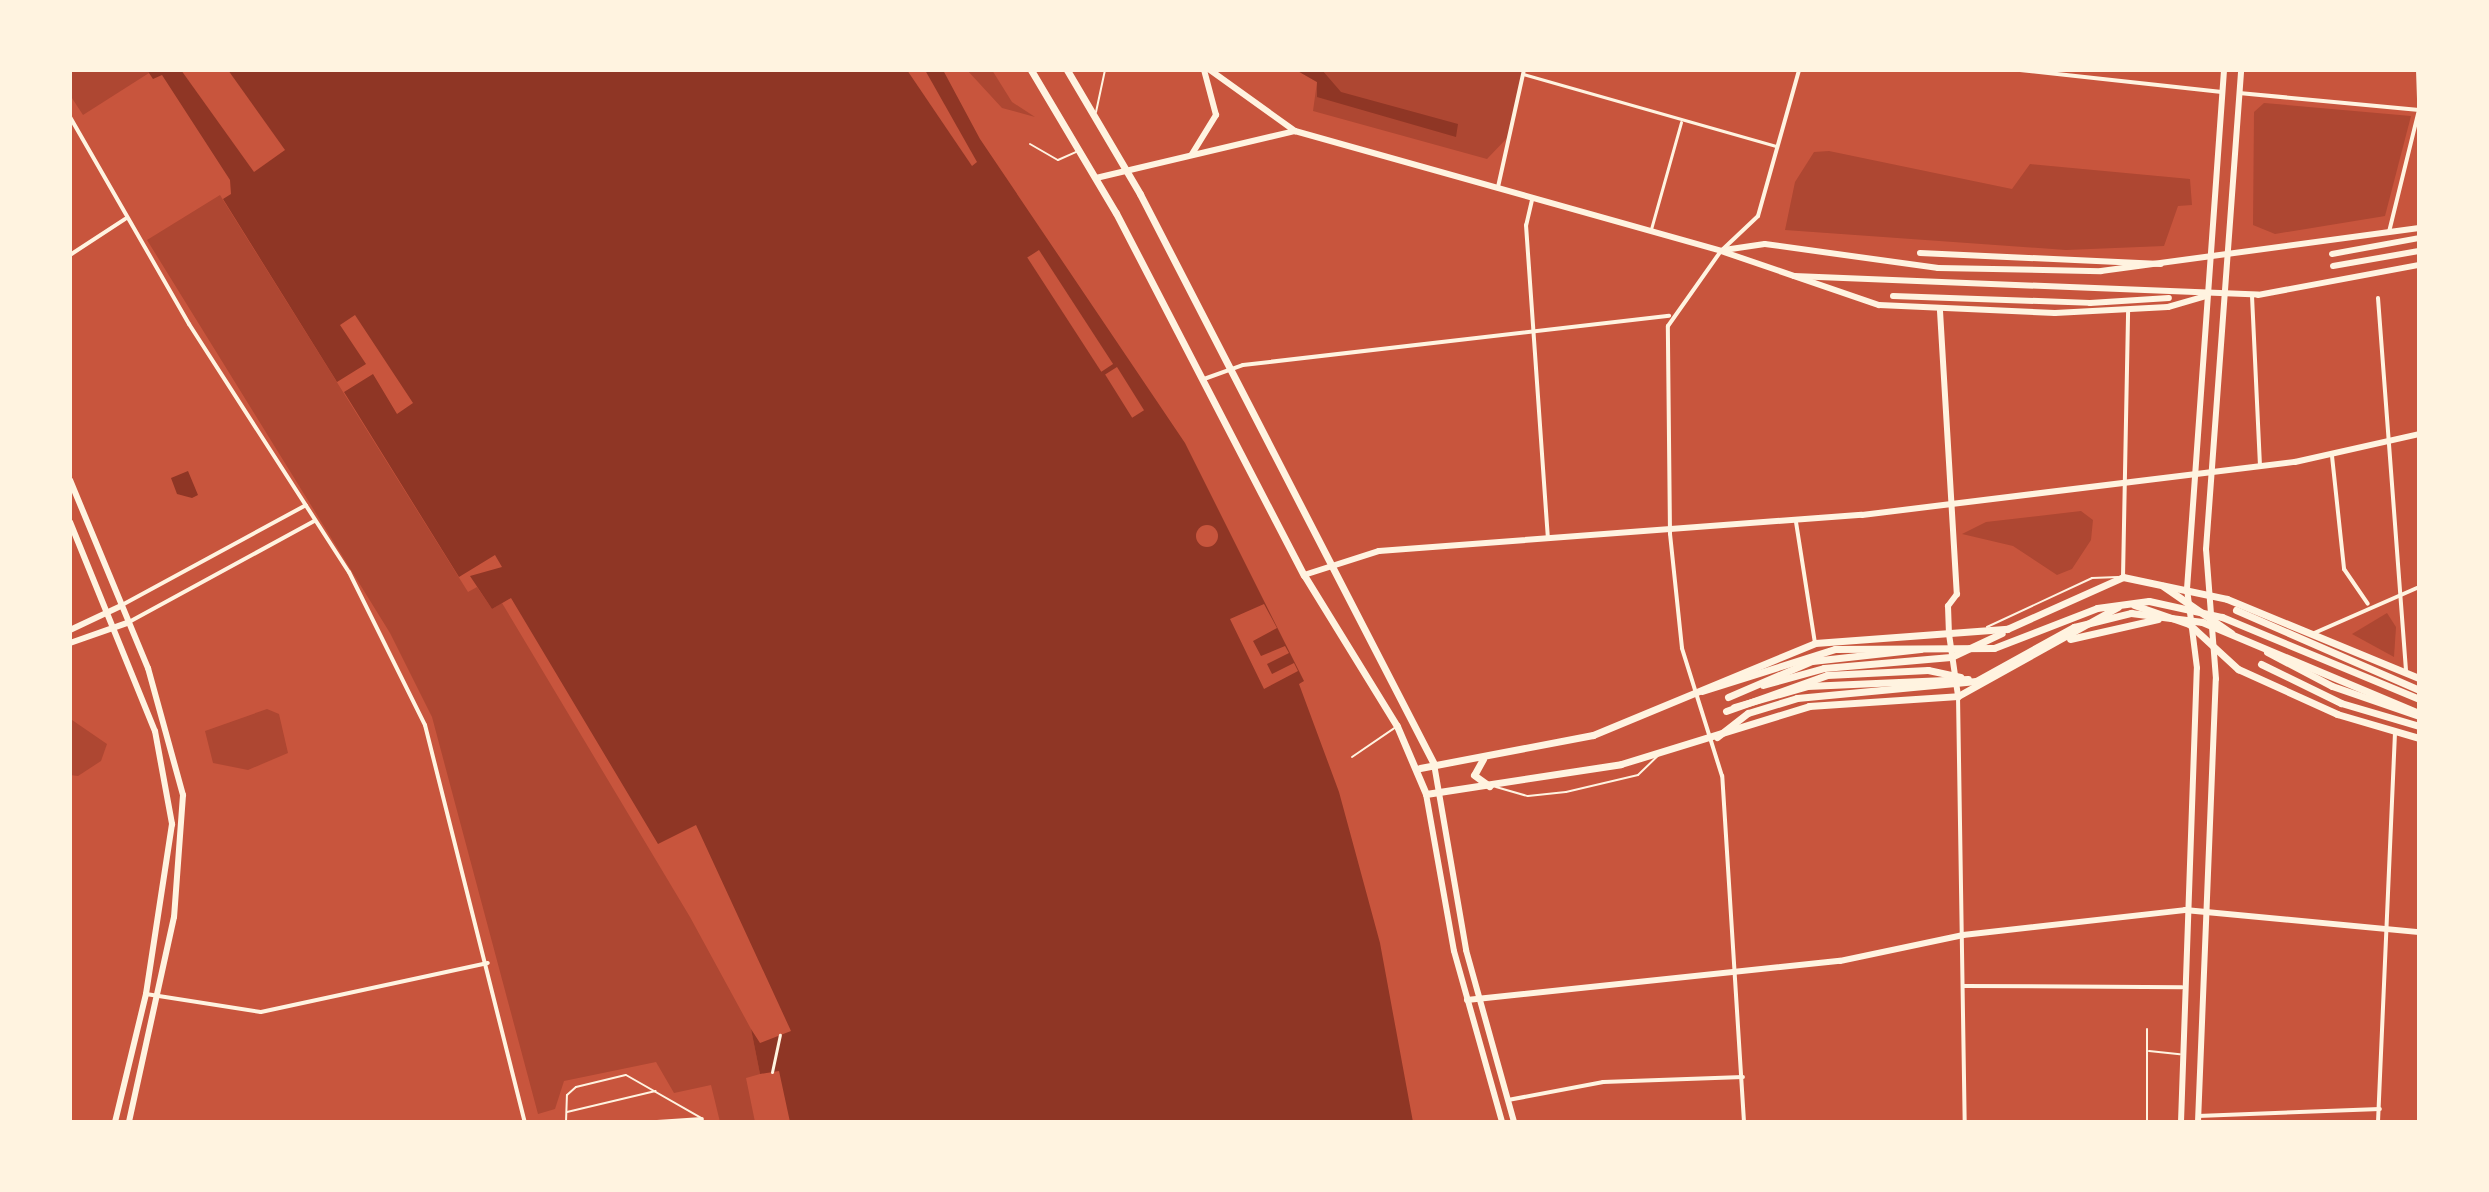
<!DOCTYPE html>
<style>
body{margin:0}
#map{position:relative;width:2489px;height:1192px;overflow:hidden;background:#c8553d;font-family:Manrope,sans-serif}
div>[style]{position:absolute}
[style*='--x']{left:calc(var(--x)*1px);top:calc(var(--y)*1px);width:calc(var(--w)*1px);rotate:calc(var(--a)*1deg)}
.green>*{inset:0;background:#ae4732}
.water>*{inset:0;background:#8f3625}
.pier>*{inset:0;background:#c8553d;transform-origin:0 0}
.round{border-radius:50%}
.service>*{height:2px;margin:-1px;padding:0 1px;transform-origin:1px;border-radius:1px;background:#fff3e0}
.pedestrian>*{height:3px;margin:-1.5px;padding:0 1.5px;transform-origin:1.5px;border-radius:1.5px;background:#fff3e0}
.minor>*{height:4px;margin:-2px;padding:0 2px;transform-origin:2px;border-radius:2px;background:#fff3e0}
.tertiary>*{height:6px;margin:-3px;padding:0 3px;transform-origin:3px;border-radius:3px;background:#fff3e0}
.secondary>*{height:6px;margin:-3px;padding:0 3px;transform-origin:3px;border-radius:3px;background:#fff3e0}
.primary>*{height:7px;margin:-3.5px;padding:0 3.5px;transform-origin:3.5px;border-radius:3.5px;background:#fff3e0}
.trunk>*{height:7px;margin:-3.5px;padding:0 3.5px;transform-origin:3.5px;border-radius:3.5px;background:#fff3e0}
span{translate:-50% -50%;white-space:nowrap;text-align:center;line-height:1.15;-webkit-text-stroke:8px #fff3e0;paint-order:stroke}
.frame{position:absolute;inset:0;border:72px solid #fff3e0;pointer-events:none}
</style>
<div id="map">
<div class="green">
<i style="clip-path:polygon(70px 70px,147px 70px,149px 73px,83px 115px,70px 95px)"></i>
<i style="clip-path:polygon(967px 70px,992px 70px,1012px 102px,1035px 117px,1002px 108px)"></i>
<i style="clip-path:polygon(1296px 70px,1524px 70px,1508px 137px,1487px 159px,1313px 111px,1317px 82px)"></i>
<i style="clip-path:polygon(2264px 103px,2411px 116px,2385px 216px,2275px 234px,2253px 225px,2254px 112px)"></i>
<i style="clip-path:polygon(1829px 151px,2012px 189px,2030px 164px,2190px 179px,2192px 205px,2178px 206px,2164px 246px,2066px 250px,1785px 230px,1795px 182px,1814px 152px)"></i>
<i style="clip-path:polygon(220px 195px,468px 592px,477px 587px,492px 609px,502px 603px,690px 917px,751px 1029px,760px 1074px,746px 1078px,755px 1122px,720px 1122px,711px 1085px,674px 1093px,656px 1062px,564px 1081px,555px 1109px,538px 1114px,432px 717px,390px 633px,147px 240px)"></i>
<i style="clip-path:polygon(2081px 511px,2093px 520px,2091px 540px,2072px 569px,2057px 575px,2013px 546px,1962px 534px,1986px 522px)"></i>
<i style="clip-path:polygon(2387px 613px,2396px 627px,2394px 657px,2352px 634px)"></i>
<i style="clip-path:polygon(267px 709px,279px 714px,288px 753px,248px 770px,213px 763px,205px 731px)"></i>
<i style="clip-path:polygon(72px 720px,107px 744px,101px 761px,78px 776px,70px 775px)"></i>
</div>
<div class="water">
<i style="clip-path:polygon(147px 70px,943px 70px,980px 139px,1185px 443px,1304px 681px,1299px 684px,1339px 792px,1380px 943px,1413px 1122px,790px 1122px,779px 1071px,760px 1074px,751px 1029px,760px 1043px,791px 1031px,696px 825px,658px 844px,511px 598px,492px 609px,470px 576px,502px 567px,495px 555px,459px 577px,344px 392px,373px 374px,397px 414px,413px 403px,355px 315px,340px 325px,366px 364px,337px 382px,223px 199px,231px 194px,230px 180px,162px 75px,153px 79px)"></i>
<i style="clip-path:polygon(1296px 70px,1322px 70px,1341px 92px,1458px 124px,1456px 137px,1317px 97px,1317px 82px)"></i>
<i style="clip-path:polygon(188px 471px,198px 495px,192px 498px,177px 494px,171px 478px)"></i>
</div>
<div class="pier">
<i style="clip-path:polygon(181px 70px,228px 70px,285px 150px,254px 172px)"></i>
<i style="clip-path:polygon(907px 70px,925px 70px,977px 162px,972px 166px)"></i>
<i style="left:1039px;top:250px;width:136px;height:14px;rotate:57deg"></i>
<i style="left:1117px;top:367px;width:51px;height:14px;rotate:58deg"></i>
<i class="round" style="left:1196px;top:525px;width:22px;height:22px"></i>
<i style="clip-path:polygon(1264px 604px,1277px 628px,1253px 641px,1261px 656px,1285px 646px,1289px 653px,1267px 664px,1272px 674px,1294px 663px,1298px 671px,1264px 689px,1230px 619px)"></i>
</div>
<div class="service">
<i style="--x:1096;--y:112;--w:43;--a:-77.9"></i>
<i style="--x:1030;--y:144;--w:32;--a:30"></i>
<i style="--x:1058;--y:160;--w:20;--a:-24"></i>
<i style="--x:1987;--y:627;--w:116;--a:-25"></i>
<i style="--x:2092;--y:578;--w:26;--a:-2"></i>
<i style="--x:1352;--y:757;--w:53;--a:-34.3"></i>
<i style="--x:1496;--y:787;--w:33;--a:16"></i>
<i style="--x:1528;--y:796;--w:38;--a:-6"></i>
<i style="--x:1566;--y:792;--w:74;--a:-13.3"></i>
<i style="--x:1638;--y:775;--w:28;--a:-44"></i>
<i style="--x:2149;--y:1051;--w:31;--a:6"></i>
<i style="--x:567;--y:1112;--w:91;--a:-13.3"></i>
<i style="--x:566;--y:1122;--w:27;--a:-88"></i>
<i style="--x:567;--y:1095;--w:12;--a:-42"></i>
<i style="--x:576;--y:1087;--w:51;--a:-13.5"></i>
<i style="--x:626;--y:1075;--w:86;--a:29.8"></i>
<i style="--x:2147;--y:1122;--w:93;--a:-90"></i>
</div>
<div class="pedestrian">
<i style="--x:1523;--y:74;--w:263;--a:15.9"></i>
<i style="--x:1651;--y:229;--w:111;--a:-74.3"></i>
<i style="--x:772;--y:1072;--w:38;--a:-78"></i>
</div>
<div class="minor">
<i style="--x:2020;--y:70;--w:203;--a:6.2"></i>
<i style="--x:2418;--y:70;--w:33;--a:88"></i>
<i style="--x:2239;--y:93;--w:181;--a:5.4"></i>
<i style="--x:70;--y:117;--w:239;--a:60.1"></i>
<i style="--x:189;--y:324;--w:295;--a:57.2"></i>
<i style="--x:349;--y:572;--w:171;--a:63.6"></i>
<i style="--x:425;--y:725;--w:409;--a:75.9"></i>
<i style="--x:1498;--y:187;--w:120;--a:-77.5"></i>
<i style="--x:1532;--y:200;--w:26;--a:103"></i>
<i style="--x:1526;--y:225;--w:314;--a:86"></i>
<i style="--x:2389;--y:232;--w:126;--a:-76.2"></i>
<i style="--x:70;--y:255;--w:66;--a:-33.2"></i>
<i style="--x:2252;--y:296;--w:169;--a:87.3"></i>
<i style="--x:2378;--y:298;--w:376;--a:85.7"></i>
<i style="--x:1204;--y:379;--w:41;--a:-19.7"></i>
<i style="--x:1243;--y:365;--w:429;--a:-6.6"></i>
<i style="--x:2332;--y:456;--w:114;--a:83.9"></i>
<i style="--x:2344;--y:569;--w:42;--a:55.6"></i>
<i style="--x:1796;--y:522;--w:122;--a:81.1"></i>
<i style="--x:2123;--y:577;--w:266;--a:-88.9"></i>
<i style="--x:122;--y:605;--w:209;--a:-28.5"></i>
<i style="--x:129;--y:622;--w:211;--a:-28.6"></i>
<i style="--x:2312;--y:634;--w:117;--a:-23.7"></i>
<i style="--x:1958;--y:696;--w:426;--a:89.1"></i>
<i style="--x:1964;--y:986;--w:218;--a:0.3"></i>
<i style="--x:146;--y:994;--w:116;--a:8.9"></i>
<i style="--x:261;--y:1012;--w:232;--a:-12.2"></i>
<i style="--x:1508;--y:1100;--w:97;--a:-10.7"></i>
<i style="--x:1603;--y:1082;--w:140;--a:-2"></i>
<i style="--x:2198;--y:1116;--w:182;--a:-2.2"></i>
<i style="--x:657;--y:1122;--w:45;--a:-3.8"></i>
<i style="--x:1744;--y:1122;--w:347;--a:-93.6"></i>
<i style="--x:1722;--y:776;--w:134;--a:-107.4"></i>
<i style="--x:1682;--y:648;--w:115;--a:-96"></i>
<i style="--x:1670;--y:534;--w:208;--a:-90.6"></i>
<i style="--x:1668;--y:326;--w:92;--a:-54.8"></i>
<i style="--x:1721;--y:251;--w:51;--a:-43.4"></i>
<i style="--x:1758;--y:216;--w:152;--a:-74.3"></i>
<i style="--x:2378;--y:1122;--w:388;--a:-87.5"></i>
</div>
<div class="tertiary">
<i style="--x:1210;--y:70;--w:105;--a:35.7"></i>
<i style="--x:1940;--y:311;--w:284;--a:86.6"></i>
<i style="--x:1957;--y:594;--w:15;--a:127"></i>
<i style="--x:1948;--y:606;--w:28;--a:88"></i>
<i style="--x:1949;--y:634;--w:63;--a:81.7"></i>
<i style="--x:1304;--y:575;--w:79;--a:-17.7"></i>
<i style="--x:1379;--y:551;--w:484;--a:-4.3"></i>
<i style="--x:1862;--y:515;--w:436;--a:-7"></i>
<i style="--x:2295;--y:462;--w:127;--a:-12.7"></i>
<i style="--x:70;--y:630;--w:56;--a:-25.2"></i>
<i style="--x:70;--y:643;--w:60;--a:-19.3"></i>
<i style="--x:1467;--y:1000;--w:375;--a:-6"></i>
<i style="--x:1840;--y:961;--w:126;--a:-11.9"></i>
<i style="--x:1963;--y:935;--w:223;--a:-6.4"></i>
<i style="--x:2185;--y:910;--w:235;--a:5.4"></i>
</div>
<div class="secondary">
<i style="--x:1192;--y:154;--w:46;--a:-58.4"></i>
<i style="--x:1216;--y:115;--w:47;--a:-104.9"></i>
<i style="--x:1096;--y:178;--w:204;--a:-13.3"></i>
<i style="--x:1295;--y:131;--w:443;--a:15.7"></i>
<i style="--x:1721;--y:251;--w:167;--a:18.9"></i>
<i style="--x:1879;--y:305;--w:176;--a:2.6"></i>
<i style="--x:2055;--y:313;--w:113;--a:-3"></i>
<i style="--x:2168;--y:307;--w:40;--a:-16"></i>
<i style="--x:1724;--y:250;--w:41;--a:-8.3"></i>
<i style="--x:1765;--y:244;--w:175;--a:7.9"></i>
<i style="--x:1938;--y:268;--w:163;--a:1.1"></i>
<i style="--x:2101;--y:271;--w:321;--a:-7.7"></i>
<i style="--x:1920;--y:253;--w:241;--a:2.6"></i>
<i style="--x:2332;--y:254;--w:88;--a:-10.4"></i>
<i style="--x:2333;--y:266;--w:87;--a:-9.9"></i>
<i style="--x:1794;--y:276;--w:464;--a:2.3"></i>
<i style="--x:2258;--y:295;--w:164;--a:-10.6"></i>
<i style="--x:1893;--y:296;--w:197;--a:2"></i>
<i style="--x:2090;--y:303;--w:79;--a:-3.6"></i>
<i style="--x:70;--y:480;--w:204;--a:67.5"></i>
<i style="--x:148;--y:668;--w:132;--a:74.6"></i>
<i style="--x:183;--y:795;--w:122;--a:94.2"></i>
<i style="--x:174;--y:917;--w:210;--a:102.4"></i>
<i style="--x:70;--y:522;--w:226;--a:67.9"></i>
<i style="--x:155;--y:731;--w:95;--a:79.6"></i>
<i style="--x:172;--y:824;--w:172;--a:98.7"></i>
<i style="--x:146;--y:994;--w:132;--a:103.6"></i>
<i style="--x:1434;--y:764;--w:189;--a:80.2"></i>
<i style="--x:1466;--y:950;--w:179;--a:74.4"></i>
<i style="--x:1426;--y:794;--w:159;--a:79.9"></i>
<i style="--x:1454;--y:951;--w:178;--a:74.3"></i>
<i style="--x:2181;--y:1122;--w:454;--a:-88"></i>
<i style="--x:2197;--y:668;--w:80;--a:-97.2"></i>
<i style="--x:2187;--y:589;--w:520;--a:-85.92"></i>
<i style="--x:2198;--y:1122;--w:443;--a:-87.7"></i>
<i style="--x:2216;--y:679;--w:130;--a:-94.4"></i>
<i style="--x:2206;--y:549;--w:480;--a:-85.8"></i>
</div>
<div class="primary">
<i style="--x:1031;--y:70;--w:166;--a:59.3"></i>
<i style="--x:1116;--y:213;--w:408;--a:62.6"></i>
<i style="--x:1304;--y:575;--w:177;--a:58.4"></i>
<i style="--x:1397;--y:726;--w:74;--a:66.9"></i>
<i style="--x:1426;--y:794;--w:197;--a:-8.7"></i>
<i style="--x:1621;--y:764;--w:197;--a:-17.1"></i>
<i style="--x:1809;--y:706;--w:149;--a:-3.8"></i>
<i style="--x:1958;--y:696;--w:183;--a:-29.1"></i>
<i style="--x:1067;--y:70;--w:144;--a:59.5"></i>
<i style="--x:1140;--y:194;--w:641;--a:62.72"></i>
<i style="--x:2163;--y:586;--w:83;--a:34.7"></i>
<i style="--x:2134;--y:605;--w:58;--a:19.1"></i>
<i style="--x:2189;--y:624;--w:67;--a:42.6"></i>
<i style="--x:2238;--y:669;--w:109;--a:24.4"></i>
<i style="--x:2337;--y:714;--w:85;--a:16.3"></i>
<i style="--x:2070;--y:639;--w:90;--a:-12.8"></i>
<i style="--x:2267;--y:652;--w:73;--a:27.6"></i>
<i style="--x:2332;--y:686;--w:92;--a:19"></i>
<i style="--x:1763;--y:685;--w:63;--a:-15.6"></i>
<i style="--x:1824;--y:668;--w:127;--a:-5"></i>
<i style="--x:1951;--y:657;--w:56;--a:-25.2"></i>
<i style="--x:1726;--y:711;--w:107;--a:-19.6"></i>
<i style="--x:1827;--y:675;--w:101;--a:-2.8"></i>
<i style="--x:1928;--y:670;--w:33;--a:12"></i>
<i style="--x:1483;--y:759;--w:18;--a:119"></i>
<i style="--x:1474;--y:775;--w:19;--a:36"></i>
<i style="--x:1420;--y:768;--w:176;--a:-10.8"></i>
<i style="--x:1593;--y:735;--w:240;--a:-22.5"></i>
<i style="--x:1815;--y:643;--w:193;--a:-4.2"></i>
<i style="--x:2007;--y:629;--w:127;--a:-24.1"></i>
<i style="--x:2123;--y:577;--w:106;--a:11.9"></i>
<i style="--x:2227;--y:599;--w:208;--a:22.4"></i>
</div>
<div class="trunk">
<i style="--x:2236;--y:610;--w:200;--a:23.6"></i>
<i style="--x:2261;--y:664;--w:89;--a:26"></i>
<i style="--x:2341;--y:703;--w:81;--a:16.4"></i>
<i style="--x:1702;--y:691;--w:139;--a:-17.5"></i>
<i style="--x:1835;--y:649;--w:159;--a:-0.4"></i>
<i style="--x:1994;--y:648;--w:110;--a:-21.2"></i>
<i style="--x:2097;--y:608;--w:52;--a:-7.7"></i>
<i style="--x:2149;--y:601;--w:75;--a:12.4"></i>
<i style="--x:2222;--y:617;--w:213;--a:22.6"></i>
<i style="--x:1728;--y:697;--w:91;--a:-23.2"></i>
<i style="--x:1812;--y:661;--w:109;--a:-6.3"></i>
<i style="--x:1734;--y:707;--w:76;--a:-16"></i>
<i style="--x:1807;--y:686;--w:161;--a:-2.5"></i>
<i style="--x:1717;--y:737;--w:39;--a:-38"></i>
<i style="--x:1748;--y:713;--w:51;--a:-17"></i>
<i style="--x:1797;--y:698;--w:180;--a:-5.4"></i>
<i style="--x:1976;--y:681;--w:112;--a:-28.9"></i>
<i style="--x:2074;--y:627;--w:59;--a:-13.8"></i>
<i style="--x:2131;--y:613;--w:72;--a:7.2"></i>
<i style="--x:2202;--y:622;--w:235;--a:22.8"></i>
</div>
<div class="frame"></div>
</div>
